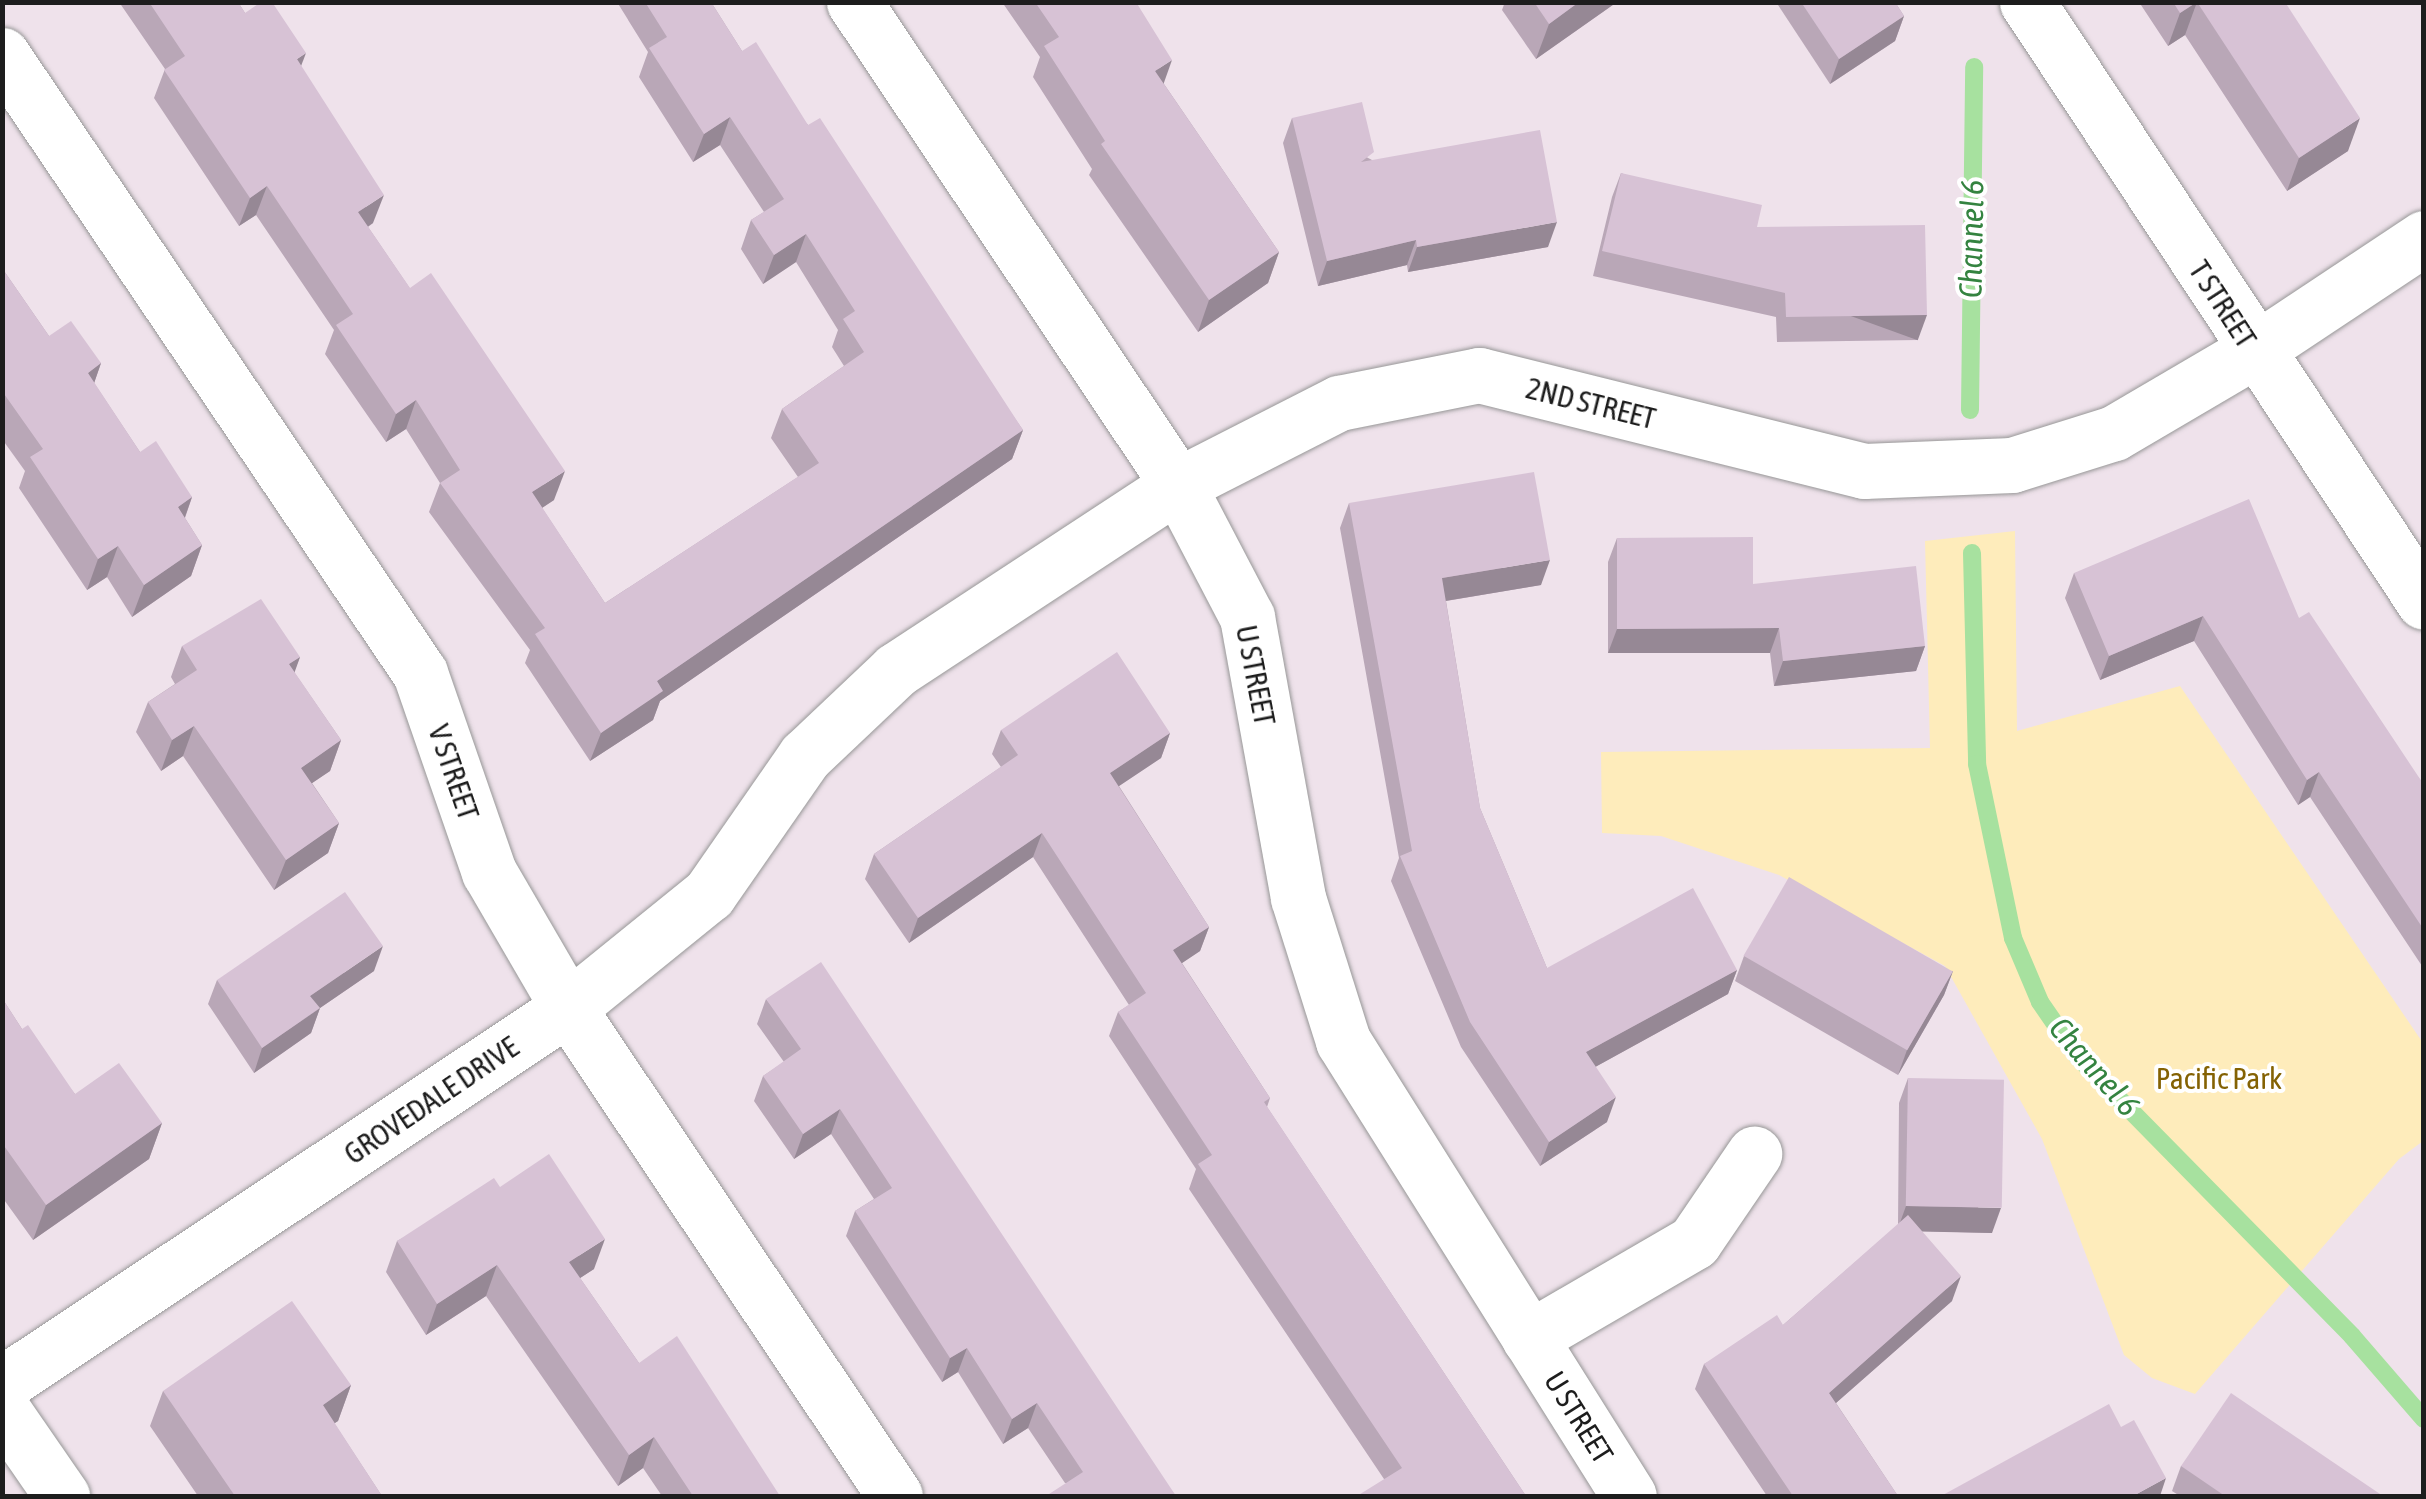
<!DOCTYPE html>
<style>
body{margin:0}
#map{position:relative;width:2426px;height:1499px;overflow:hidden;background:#efe2eb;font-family:"Asap Condensed",sans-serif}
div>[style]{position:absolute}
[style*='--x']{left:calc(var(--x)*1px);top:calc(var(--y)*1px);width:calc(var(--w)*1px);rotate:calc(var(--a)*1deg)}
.park>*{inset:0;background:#feecbb}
.stream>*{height:18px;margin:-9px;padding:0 9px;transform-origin:9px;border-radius:9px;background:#a7e19f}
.roads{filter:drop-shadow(0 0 2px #979797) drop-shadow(0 0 2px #979797)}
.minor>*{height:55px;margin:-27.5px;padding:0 27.5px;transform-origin:27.5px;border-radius:27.5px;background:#fff}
.wall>*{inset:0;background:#b9a7b7}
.shaded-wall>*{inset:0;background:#968895;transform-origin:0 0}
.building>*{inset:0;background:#d7c2d5;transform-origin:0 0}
span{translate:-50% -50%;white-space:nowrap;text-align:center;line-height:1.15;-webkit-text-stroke:8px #fff;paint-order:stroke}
.street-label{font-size:30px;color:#1d1d1d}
.park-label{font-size:30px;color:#846203}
.water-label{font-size:32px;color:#348340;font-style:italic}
.frame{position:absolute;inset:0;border:5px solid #1d1d1d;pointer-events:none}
</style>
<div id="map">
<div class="park">
<i style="clip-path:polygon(2015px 531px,2017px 731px,2180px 686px,2423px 1043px,2423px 1141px,2399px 1159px,2195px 1394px,2152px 1378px,2124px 1355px,2042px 1139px,1945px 966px,1779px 875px,1661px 836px,1602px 833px,1601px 752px,1930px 748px,1925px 541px)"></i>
</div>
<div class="stream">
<i style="--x:1970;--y:410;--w:343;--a:-89.3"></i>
<i style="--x:1972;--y:553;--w:211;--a:88.6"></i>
<i style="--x:1977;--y:764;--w:178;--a:78.3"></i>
<i style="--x:2013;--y:938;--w:69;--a:67.1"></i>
<i style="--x:2040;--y:1002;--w:67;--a:55.4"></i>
<i style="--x:2078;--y:1057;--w:391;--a:45.5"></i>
<i style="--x:2352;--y:1336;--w:110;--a:49.1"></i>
</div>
<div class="roads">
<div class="minor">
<i style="--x:854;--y:2;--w:582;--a:56.15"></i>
<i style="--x:1178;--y:485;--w:149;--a:62.4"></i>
<i style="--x:1247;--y:617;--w:286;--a:79.7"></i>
<i style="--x:1298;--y:898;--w:150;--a:72.5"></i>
<i style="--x:1343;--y:1041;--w:537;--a:57.85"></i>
<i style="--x:2027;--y:2;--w:719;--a:56.51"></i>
<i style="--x:2;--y:55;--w:746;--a:55.93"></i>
<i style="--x:420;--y:673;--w:211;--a:70.9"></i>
<i style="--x:489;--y:872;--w:157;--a:59.8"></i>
<i style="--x:568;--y:1008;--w:587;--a:56.17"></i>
<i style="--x:1529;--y:1338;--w:191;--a:-30.2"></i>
<i style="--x:1694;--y:1242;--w:107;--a:-55.7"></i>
<i style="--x:2;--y:1384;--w:680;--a:-33.6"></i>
<i style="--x:568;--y:1008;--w:181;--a:-39"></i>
<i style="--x:709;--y:894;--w:168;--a:-55.2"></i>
<i style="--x:805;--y:756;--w:125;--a:-43.4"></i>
<i style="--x:896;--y:670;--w:337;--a:-33.3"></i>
<i style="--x:1178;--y:485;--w:181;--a:-27"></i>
<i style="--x:1339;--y:403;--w:143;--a:-11.3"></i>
<i style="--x:1479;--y:375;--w:397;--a:14"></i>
<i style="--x:1864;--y:471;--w:148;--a:-2.3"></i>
<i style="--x:2012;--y:465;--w:107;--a:-17.4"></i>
<i style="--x:2114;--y:433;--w:162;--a:-30.4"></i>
<i style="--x:2254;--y:351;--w:204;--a:-33.6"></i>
<i style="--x:2;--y:1409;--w:106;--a:55.4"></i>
</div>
</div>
<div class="wall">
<i style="clip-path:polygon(119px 2px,238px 2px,245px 13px,301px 66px,373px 223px,368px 227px,554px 500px,542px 508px,605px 603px,798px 477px,771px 438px,782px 409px,844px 366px,832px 347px,838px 330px,796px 262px,763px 284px,741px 249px,751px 220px,764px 212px,720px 145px,693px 162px,639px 77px,648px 52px,617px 2px,711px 2px,742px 51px,808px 125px,1023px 430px,1012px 459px,660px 701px,653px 720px,590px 761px,525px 663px,530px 650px,429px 512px,440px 483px,406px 429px,386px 442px,325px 354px,334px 330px,256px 215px,239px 226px,154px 98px,165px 69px)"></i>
<i style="clip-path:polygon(1002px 2px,1136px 2px,1164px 84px,1279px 252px,1268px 283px,1198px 332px,1089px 175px,1092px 169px,1033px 77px,1040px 57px)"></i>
<i style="clip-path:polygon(1505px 2px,1617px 2px,1536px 59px,1502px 10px)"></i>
<i style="clip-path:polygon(1776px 2px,1895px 2px,1904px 16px,1895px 41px,1830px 84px)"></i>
<i style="clip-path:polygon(2139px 2px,2285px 2px,2348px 151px,2287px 191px,2185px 35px,2168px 46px)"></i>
<i style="clip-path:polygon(1292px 118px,1372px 160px,1548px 247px,1408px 272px,1407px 265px,1318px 286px,1283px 143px)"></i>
<i style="clip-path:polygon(1621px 173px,1757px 227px,1918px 340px,1777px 342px,1776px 317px,1593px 276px,1612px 197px)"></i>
<i style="clip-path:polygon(2px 268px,49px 336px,101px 363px,94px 383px,140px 452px,192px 497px,185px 518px,202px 545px,191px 576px,132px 617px,107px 577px,87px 590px,19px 488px,25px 471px,2px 439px)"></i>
<i style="clip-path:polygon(1349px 503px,1541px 585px,1446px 601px,1480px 808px,1547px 968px,1737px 970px,1728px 994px,1595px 1067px,1607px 1122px,1540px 1166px,1461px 1047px,1391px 881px,1399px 858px,1340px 528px)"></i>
<i style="clip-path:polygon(1617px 538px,1753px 584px,1925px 646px,1916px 671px,1774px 686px,1770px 653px,1608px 653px,1608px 562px)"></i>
<i style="clip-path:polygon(2074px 573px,2299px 618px,2424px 785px,2424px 969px,2310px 797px,2298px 805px,2194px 641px,2100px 680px,2065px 598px)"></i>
<i style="clip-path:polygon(182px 646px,300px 657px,294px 672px,341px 740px,330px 771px,312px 783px,339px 823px,328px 853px,274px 890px,183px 756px,161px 771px,136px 732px,148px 702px,175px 684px,171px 677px)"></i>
<i style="clip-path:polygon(1001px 730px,1170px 733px,1161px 758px,1119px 786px,1209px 927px,1200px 951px,1182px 963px,1270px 1098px,1267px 1107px,1526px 1496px,1384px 1479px,1189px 1189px,1196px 1169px,1109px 1036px,1118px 1012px,1129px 1005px,1033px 857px,909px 943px,865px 879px,874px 854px,1001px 767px,992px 754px)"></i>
<i style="clip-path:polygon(1744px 956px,1953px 971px,1944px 995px,1898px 1075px,1735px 981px)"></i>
<i style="clip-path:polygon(374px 971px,320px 1008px,311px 1033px,254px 1073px,208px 1004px,217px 980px)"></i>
<i style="clip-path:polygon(2px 998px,22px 1029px,75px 1094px,162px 1123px,149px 1159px,33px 1240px,2px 1197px)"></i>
<i style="clip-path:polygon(766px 999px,1176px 1496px,1065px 1483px,1028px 1428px,1003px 1444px,958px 1372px,942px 1382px,846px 1236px,855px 1211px,874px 1199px,831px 1134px,794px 1159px,754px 1101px,763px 1076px,784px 1062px,757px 1024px)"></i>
<i style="clip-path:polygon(1908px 1078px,1992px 1233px,1922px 1231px,1952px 1301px,1836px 1403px,1898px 1496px,1767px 1496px,1695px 1389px,1704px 1364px,1783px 1325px,1898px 1225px,1899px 1103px)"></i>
<i style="clip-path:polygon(500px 1187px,594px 1269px,580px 1278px,639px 1363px,780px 1496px,662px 1496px,643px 1468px,618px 1486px,486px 1296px,426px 1335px,386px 1272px,397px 1241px)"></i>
<i style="clip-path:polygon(351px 1385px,338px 1421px,334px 1423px,382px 1496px,198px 1496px,150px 1426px,163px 1391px)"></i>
<i style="clip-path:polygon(2181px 1466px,2383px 1496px,2180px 1496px,2172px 1491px)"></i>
</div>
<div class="shaded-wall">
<i style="clip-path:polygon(1579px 2px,1617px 2px,1536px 59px,1549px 24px)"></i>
<i style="clip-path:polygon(2197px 2px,2185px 35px,2168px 46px,2180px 13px)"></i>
<i style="clip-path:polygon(1904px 16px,1895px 41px,1830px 84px,1839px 59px)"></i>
<i style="clip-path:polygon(306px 53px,295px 82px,297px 59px)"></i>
<i style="clip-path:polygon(1172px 60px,1161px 91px,1155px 71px)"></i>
<i style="clip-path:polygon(730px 117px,720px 145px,693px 162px,704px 134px)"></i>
<i style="clip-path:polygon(2360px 118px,2348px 151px,2287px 191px,2299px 158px)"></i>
<i style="clip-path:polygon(267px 186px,256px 215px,239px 226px,250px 198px)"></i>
<i style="clip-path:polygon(384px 195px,373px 223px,347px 240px,358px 212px)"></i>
<i style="clip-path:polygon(1557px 222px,1548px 247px,1408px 272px,1417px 247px)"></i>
<i style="clip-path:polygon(806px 234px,796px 262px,763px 284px,774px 255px)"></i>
<i style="clip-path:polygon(1416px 240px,1407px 265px,1318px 286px,1327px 261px)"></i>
<i style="clip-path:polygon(1279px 252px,1268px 283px,1198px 332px,1209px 300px)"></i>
<i style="left:1927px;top:315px;width:27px;height:141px;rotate:110deg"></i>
<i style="clip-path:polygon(101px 363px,90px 395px,88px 373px)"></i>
<i style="clip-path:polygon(416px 400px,406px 429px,386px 442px,396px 414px)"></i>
<i style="clip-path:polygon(1023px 430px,1012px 459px,660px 701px,653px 720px,590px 761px,601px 733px,657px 681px)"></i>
<i style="clip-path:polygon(565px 471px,554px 500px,522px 521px,532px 492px)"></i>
<i style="clip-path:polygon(192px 497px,181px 528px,178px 507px)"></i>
<i style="clip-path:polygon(202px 545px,191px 576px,132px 617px,144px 585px)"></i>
<i style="clip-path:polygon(118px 546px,107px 577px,87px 590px,98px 559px)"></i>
<i style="clip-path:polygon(1550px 560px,1541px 585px,1433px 603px,1442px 578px)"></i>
<i style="clip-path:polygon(2203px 616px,2194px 641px,2100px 680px,2109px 656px)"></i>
<i style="clip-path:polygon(1779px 628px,1770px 653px,1608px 653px,1617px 629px)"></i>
<i style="clip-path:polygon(1925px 646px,1916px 671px,1774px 686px,1783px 661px)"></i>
<i style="clip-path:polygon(300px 657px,289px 688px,289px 664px)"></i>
<i style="clip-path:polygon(194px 726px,183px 756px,161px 771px,172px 740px)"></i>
<i style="clip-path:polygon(1170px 733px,1161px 758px,1101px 798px,1110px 773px)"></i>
<i style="clip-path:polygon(341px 740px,330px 771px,290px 798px,301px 768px)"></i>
<i style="clip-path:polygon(2319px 772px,2310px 797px,2298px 805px,2307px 780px)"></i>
<i style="clip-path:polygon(339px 823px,328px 853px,274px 890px,286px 860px)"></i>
<i style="clip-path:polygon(1042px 833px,1033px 857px,909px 943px,918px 918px)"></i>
<i style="clip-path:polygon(1209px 927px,1200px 951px,1164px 975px,1173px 950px)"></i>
<i style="clip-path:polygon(383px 946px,374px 971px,301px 1021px,310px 996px)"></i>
<i style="clip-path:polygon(1737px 970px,1728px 994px,1577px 1077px,1586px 1052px)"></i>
<i style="clip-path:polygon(1953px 971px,1944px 995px,1898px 1075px,1907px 1050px)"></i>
<i style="clip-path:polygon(320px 1008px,311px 1033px,254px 1073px,262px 1048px)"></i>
<i style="clip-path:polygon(1616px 1097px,1607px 1122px,1540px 1166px,1549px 1142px)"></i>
<i style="clip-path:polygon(840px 1109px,831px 1134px,794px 1159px,803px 1134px)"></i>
<i style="clip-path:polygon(162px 1123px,149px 1159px,33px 1240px,46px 1205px)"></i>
<i style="clip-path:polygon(1906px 1206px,2001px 1208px,1992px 1233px,1897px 1231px)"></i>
<i style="clip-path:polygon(605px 1239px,594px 1269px,557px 1293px,569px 1262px)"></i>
<i style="clip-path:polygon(497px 1265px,486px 1296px,426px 1335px,437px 1304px)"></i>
<i style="clip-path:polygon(1961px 1276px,1952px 1301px,1820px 1417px,1829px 1393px)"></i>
<i style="clip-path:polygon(967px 1348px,958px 1372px,942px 1382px,950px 1358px)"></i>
<i style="clip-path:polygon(351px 1385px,338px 1421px,310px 1440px,323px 1405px)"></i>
<i style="clip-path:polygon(1037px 1403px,1028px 1428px,1003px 1444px,1012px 1419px)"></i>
<i style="clip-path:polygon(654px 1437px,643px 1468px,618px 1486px,629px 1455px)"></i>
<i style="clip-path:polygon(2166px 1478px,2160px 1496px,2133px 1496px)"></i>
</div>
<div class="building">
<i style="clip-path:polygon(149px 2px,238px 2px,245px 13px,261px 2px,272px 2px,306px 53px,297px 59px,384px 195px,358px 212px,410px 288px,431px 273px,565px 471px,532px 492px,605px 603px,819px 463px,782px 409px,864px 352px,843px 319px,855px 311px,806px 234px,774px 255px,751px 220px,784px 199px,730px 117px,704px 134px,649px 48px,667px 37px,645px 2px,711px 2px,742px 51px,756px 42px,808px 125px,820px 118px,1023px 430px,657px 681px,663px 691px,601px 733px,535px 634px,545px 628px,440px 483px,460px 470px,416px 400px,396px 414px,336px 325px,353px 314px,267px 186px,250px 198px,164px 70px,185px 56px)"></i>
<i style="clip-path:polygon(1035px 2px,1136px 2px,1172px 60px,1155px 71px,1279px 252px,1209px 300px,1101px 144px,1105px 141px,1044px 46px,1059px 37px)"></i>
<i style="clip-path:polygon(1534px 2px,1579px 2px,1549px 24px)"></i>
<i style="clip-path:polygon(1801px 2px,1895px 2px,1904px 16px,1839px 59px)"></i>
<i style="clip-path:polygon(2173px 2px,2197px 2px,2180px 13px)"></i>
<i style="clip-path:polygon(2197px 2px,2285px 2px,2360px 118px,2299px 158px)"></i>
<i style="clip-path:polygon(1362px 102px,1374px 152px,1361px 162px,1540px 130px,1557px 222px,1417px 247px,1416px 240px,1327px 261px,1292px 118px)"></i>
<i style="clip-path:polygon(1621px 173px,1762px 205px,1757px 227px,1925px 225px,1927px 315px,1786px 317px,1785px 293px,1602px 251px)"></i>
<i style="clip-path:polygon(2px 268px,49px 336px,71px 321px,101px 363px,88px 373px,140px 452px,156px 441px,192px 497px,178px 507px,202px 545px,144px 585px,118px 546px,98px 559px,30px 457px,43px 449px,2px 391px)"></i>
<i style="clip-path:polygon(1534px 472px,1550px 560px,1442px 578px,1480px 808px,1547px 968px,1693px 888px,1737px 970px,1586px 1052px,1616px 1097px,1549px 1142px,1470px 1022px,1400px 856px,1412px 851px,1349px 503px)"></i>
<i style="clip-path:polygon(2249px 499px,2299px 618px,2309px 612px,2424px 785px,2424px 930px,2319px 772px,2307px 780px,2203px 616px,2109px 656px,2074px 573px)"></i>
<i style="clip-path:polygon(1753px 537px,1753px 584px,1916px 566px,1925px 646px,1783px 661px,1779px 628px,1617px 629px,1617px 538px)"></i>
<i style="clip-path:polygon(261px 599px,300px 657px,289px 664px,341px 740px,301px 768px,339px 823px,286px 860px,194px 726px,172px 740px,148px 702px,197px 670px,182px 646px)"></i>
<i style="clip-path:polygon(1117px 652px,1170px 733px,1110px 773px,1209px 927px,1173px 950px,1270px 1098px,1264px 1102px,1526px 1496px,1357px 1496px,1402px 1468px,1198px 1164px,1212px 1155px,1118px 1012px,1146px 993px,1042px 833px,918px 918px,874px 854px,1018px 755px,1001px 730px)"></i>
<i style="left:1789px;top:877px;width:189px;height:91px;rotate:30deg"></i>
<i style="clip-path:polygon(345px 892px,383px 946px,310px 996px,320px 1008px,262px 1048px,217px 980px)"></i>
<i style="clip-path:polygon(821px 962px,1176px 1496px,1046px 1496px,1083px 1472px,1037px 1403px,1012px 1419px,967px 1348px,950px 1358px,855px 1211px,892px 1188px,840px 1109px,803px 1134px,763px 1076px,801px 1049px,766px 999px)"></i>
<i style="clip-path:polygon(2px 998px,22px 1029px,28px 1025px,75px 1094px,119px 1063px,162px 1123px,46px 1205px,2px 1143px)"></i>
<i style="left:1908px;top:1078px;width:96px;height:128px;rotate:1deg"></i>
<i style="clip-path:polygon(549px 1154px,605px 1239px,569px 1262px,639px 1363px,677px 1336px,780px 1496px,693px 1496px,654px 1437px,629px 1455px,497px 1265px,437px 1304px,397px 1241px,494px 1178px,500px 1187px)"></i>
<i style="clip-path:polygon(1908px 1215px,1961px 1276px,1829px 1393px,1898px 1496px,1793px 1496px,1704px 1364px,1777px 1315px,1783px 1325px)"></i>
<i style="clip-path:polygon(292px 1301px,351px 1385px,323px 1405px,382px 1496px,235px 1496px,163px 1391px)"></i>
<i style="clip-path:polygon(2231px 1393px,2383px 1496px,2225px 1496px,2181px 1466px)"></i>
<i style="clip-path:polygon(2109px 1404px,2121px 1427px,2134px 1420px,2166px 1478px,2133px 1496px,1941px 1496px)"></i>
</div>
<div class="street-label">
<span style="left:2223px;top:304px;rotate:57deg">T STREET</span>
<span style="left:1591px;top:403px;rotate:14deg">2ND STREET</span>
<span style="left:1256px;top:675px;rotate:79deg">U STREET</span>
<span style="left:454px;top:772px;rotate:71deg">V STREET</span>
<span style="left:431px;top:1100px;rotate:-34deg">GROVEDALE DRIVE</span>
<span style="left:1579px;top:1417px;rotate:58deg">U STREET</span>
</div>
<div class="park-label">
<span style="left:2219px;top:1078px">Pacific Park</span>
</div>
<div class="water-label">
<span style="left:1972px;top:239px;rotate:-89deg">Channel 6</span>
<span style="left:2094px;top:1067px;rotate:49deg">Channel 6</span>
</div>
<div class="frame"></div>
</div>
